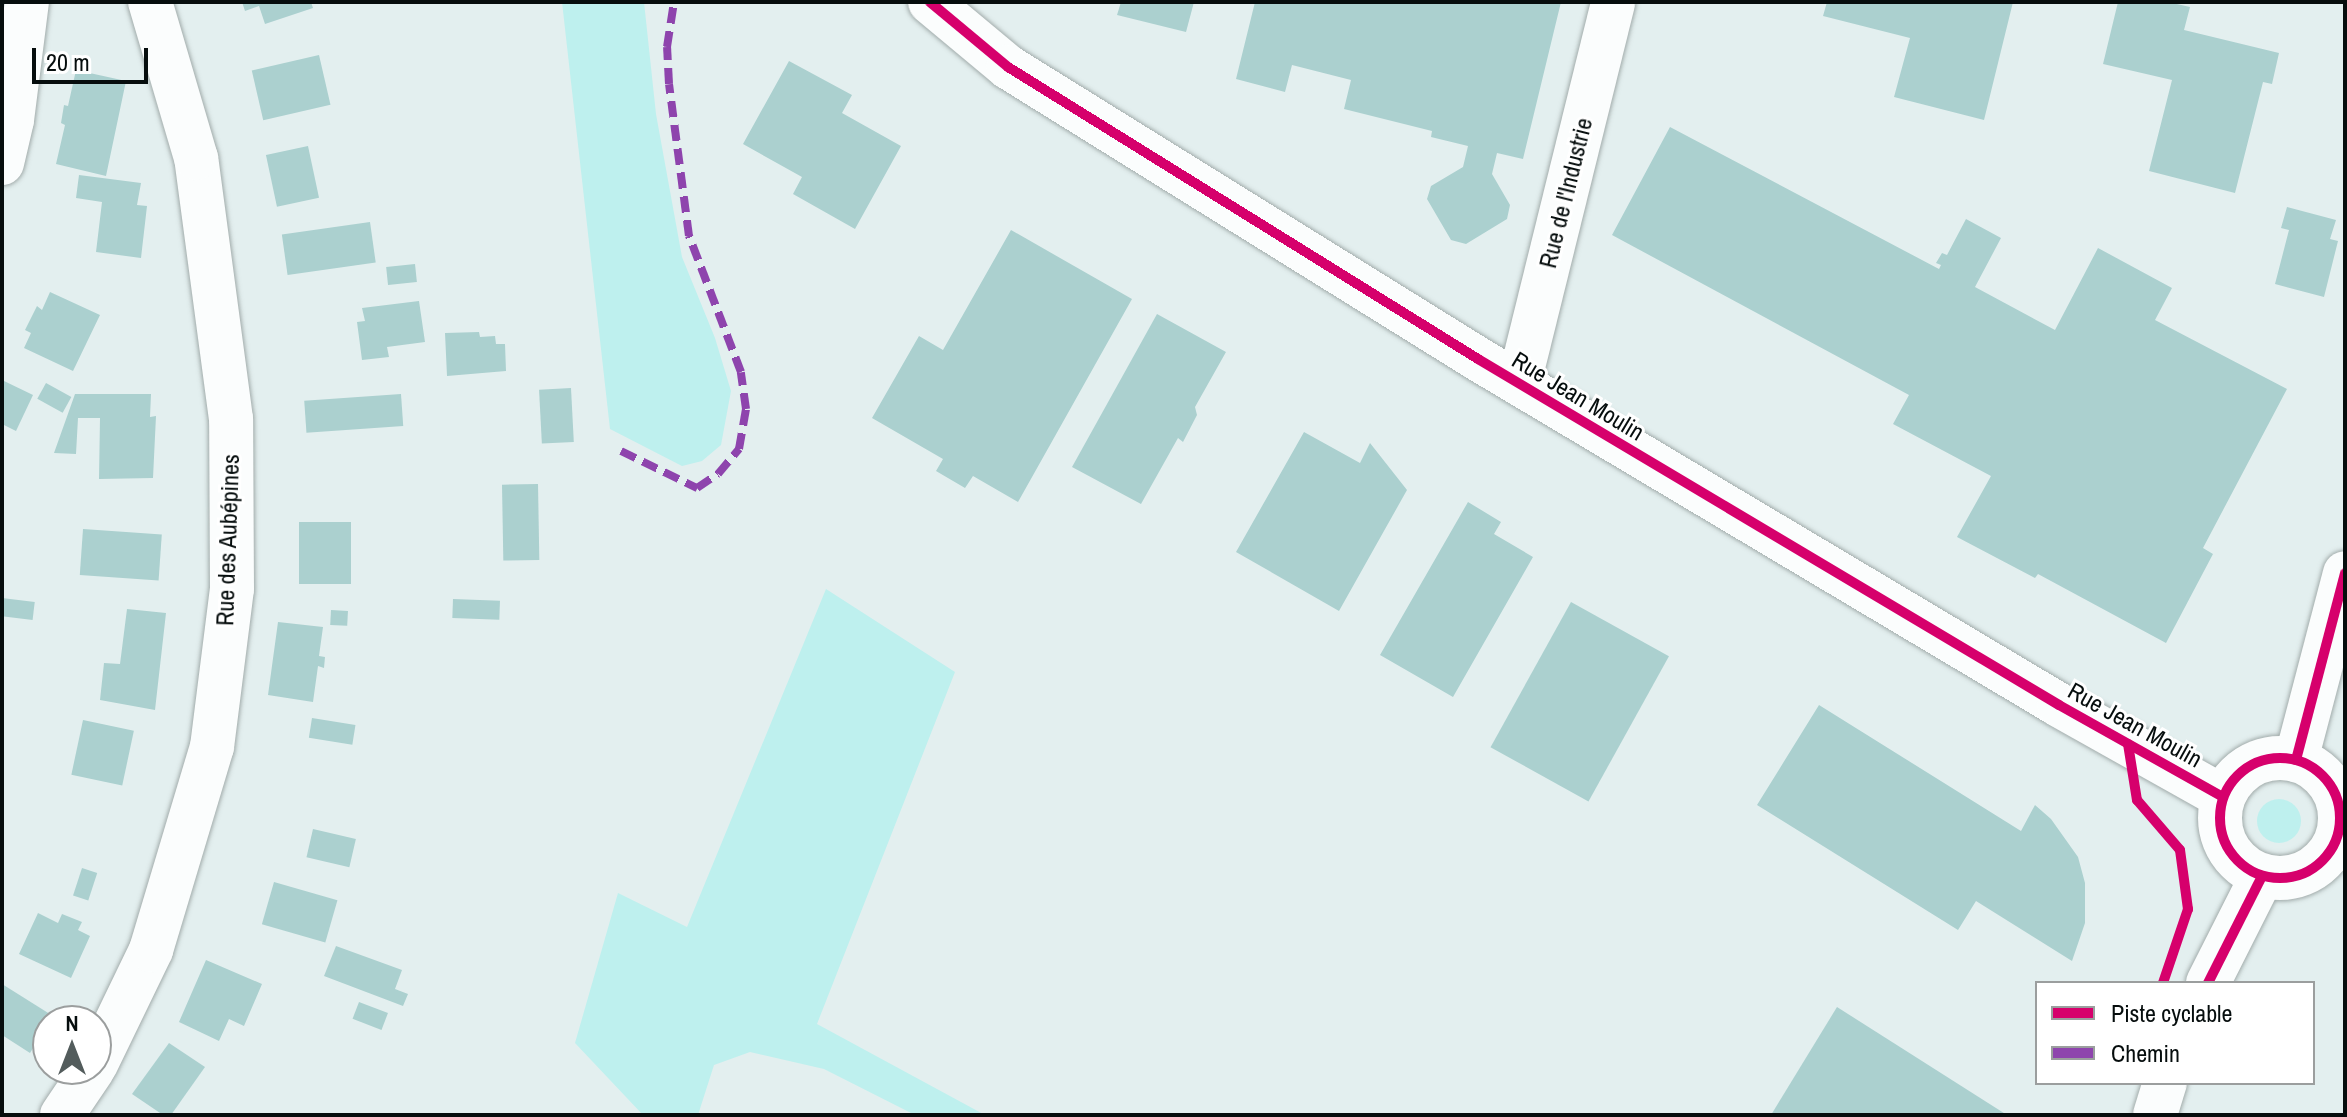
<!DOCTYPE html>
<meta charset="utf-8">
<style>
body{margin:0}
#map{position:relative;width:2347px;height:1117px;overflow:hidden;background:#e3efef;font-family:"Archivo Narrow",sans-serif}
div>[style]{position:absolute}
[style*='--x']{left:calc(var(--x)*1px);top:calc(var(--y)*1px);width:calc(var(--w)*1px);rotate:calc(var(--a)*1deg)}
.green>*{inset:0;background:#bef0ee}
.round{border-radius:50%}
.building>*{inset:0;background:#abd0cf;transform-origin:0 0}
.roads{filter:drop-shadow(0 0 2px #a2acab) drop-shadow(0 0 2px #a2acab)}
.street>*{height:44px;margin:-22px;padding:0 22px;transform-origin:22px;border-radius:22px;background:#fbfdfd}
.secondary>*{height:44px;margin:-22px;padding:0 22px;transform-origin:22px;border-radius:22px;background:#fbfdfd}
.secondary>.ring{margin:-22px;padding:0;box-sizing:content-box;background:none;border:44px solid #fbfdfd;border-radius:50%}
.quiet>*{height:8px;margin-top:-4px;transform-origin:0;background:repeating-linear-gradient(90deg,#8e44ad 0 16px,transparent 0 24px)}
.cycleway>*{height:10px;margin:-5px;padding:0 5px;transform-origin:5px;border-radius:5px;background:#d6006c}
.cycleway>.ring{margin:-5px;padding:0;box-sizing:content-box;background:none;border:10px solid #d6006c;border-radius:50%}
span{translate:-50% -50%;white-space:nowrap;text-align:center;line-height:1.15;-webkit-text-stroke:6px #fff;paint-order:stroke}
.street-label{font-size:24px;color:#060d0d}
.frame{position:absolute;inset:0;border:4px solid #060d0d;pointer-events:none}
.legend{position:absolute;left:2035px;top:981px;width:280px;height:104px;box-sizing:border-box;background:#fff;border:2px solid #9b9e9e;margin:0;padding:10px 14px;list-style:none;font-size:24px;color:#060d0d}
.legend li{display:flex;align-items:center;gap:16px;height:40px}
.legend b{width:40px;border:2px solid #9b9e9e}
.north{position:absolute;left:32px;top:1005px;width:80px;height:80px;box-sizing:border-box;background:#fff;border:2px solid #9b9e9e;border-radius:50%;rotate:0deg;font-size:22px;font-weight:700;line-height:32px;text-align:center;color:#060d0d}
.north::after{content:'';display:block;margin:auto;width:28px;height:36px;background:#535c5c;clip-path:polygon(50% 0,100% 100%,50% 72%,0 100%)}
.scale{position:absolute;left:32px;top:48px;width:116px;height:36px;box-sizing:border-box;border:4px solid #060d0d;border-top:0;padding-left:10px;font-size:24px;line-height:28px;white-space:nowrap;color:#060d0d;-webkit-text-stroke:6px #fff;paint-order:stroke}
</style>
<div id="map">
<div class="green">
<i style="clip-path:polygon(562px 2px,644px 2px,656px 114px,682px 257px,715px 338px,731px 391px,721px 445px,702px 461px,682px 466px,610px 429px)"></i>
<i style="clip-path:polygon(826px 589px,955px 672px,817px 1024px,985px 1115px,915px 1115px,824px 1069px,750px 1052px,714px 1065px,698px 1115px,643px 1115px,575px 1043px,618px 893px,687px 927px)"></i>
<i class="round" style="left:2257px;top:799px;width:44px;height:44px"></i>
</div>
<div class="building">
<i style="clip-path:polygon(242px 2px,311px 2px,313px 8px,265px 24px,259px 6px,245px 11px)"></i>
<i style="clip-path:polygon(1121px 2px,1194px 2px,1186px 32px,1117px 15px)"></i>
<i style="clip-path:polygon(1255px 2px,1561px 2px,1523px 159px,1497px 153px,1492px 174px,1510px 205px,1507px 219px,1466px 244px,1451px 240px,1427px 199px,1431px 186px,1463px 167px,1468px 146px,1431px 137px,1432px 131px,1344px 109px,1351px 80px,1292px 65px,1285px 92px,1236px 79px)"></i>
<i style="clip-path:polygon(1827px 2px,2013px 2px,1984px 120px,1894px 97px,1910px 38px,1823px 16px)"></i>
<i style="clip-path:polygon(2118px 2px,2168px 2px,2190px 7px,2184px 30px,2279px 53px,2272px 84px,2263px 82px,2235px 193px,2149px 171px,2172px 80px,2103px 64px)"></i>
<i style="left:319px;top:55px;width:51px;height:69px;rotate:77deg"></i>
<i style="clip-path:polygon(789px 61px,852px 95px,842px 113px,901px 146px,855px 229px,793px 194px,802px 177px,743px 144px)"></i>
<i style="clip-path:polygon(76px 70px,126px 81px,106px 176px,56px 164px,65px 125px,61px 123px,64px 105px,68px 106px)"></i>
<i style="clip-path:polygon(1670px 127px,1939px 269px,1941px 265px,1936px 263px,1942px 253px,1947px 255px,1966px 219px,2001px 238px,1975px 287px,2055px 330px,2098px 248px,2172px 288px,2155px 320px,2287px 389px,2203px 548px,2213px 554px,2166px 643px,2038px 574px,2035px 578px,1957px 537px,1991px 476px,1893px 424px,1909px 395px,1612px 235px)"></i>
<i style="left:308px;top:146px;width:53px;height:43px;rotate:78deg"></i>
<i style="clip-path:polygon(79px 175px,141px 183px,137px 205px,147px 206px,141px 258px,96px 252px,102px 202px,76px 198px)"></i>
<i style="clip-path:polygon(2287px 207px,2336px 220px,2330px 239px,2338px 241px,2324px 297px,2275px 284px,2289px 230px,2281px 228px)"></i>
<i style="left:370px;top:222px;width:41px;height:89px;rotate:82deg"></i>
<i style="clip-path:polygon(1011px 230px,1132px 299px,1018px 502px,973px 476px,965px 488px,936px 471px,943px 459px,872px 418px,919px 336px,943px 350px)"></i>
<i style="left:415px;top:264px;width:18px;height:29px;rotate:84deg"></i>
<i style="clip-path:polygon(50px 292px,100px 315px,73px 371px,24px 348px,31px 333px,25px 330px,37px 306px,42px 310px)"></i>
<i style="clip-path:polygon(419px 301px,425px 342px,387px 347px,389px 357px,362px 360px,357px 322px,365px 321px,362px 308px)"></i>
<i style="clip-path:polygon(1157px 314px,1226px 352px,1195px 407px,1197px 415px,1183px 442px,1178px 438px,1141px 504px,1072px 467px)"></i>
<i style="clip-path:polygon(479px 332px,480px 337px,495px 336px,496px 344px,505px 344px,506px 371px,447px 376px,445px 333px)"></i>
<i style="clip-path:polygon(2px 380px,33px 395px,16px 431px,2px 424px)"></i>
<i style="left:46px;top:383px;width:29px;height:18px;rotate:29deg"></i>
<i style="left:571px;top:388px;width:54px;height:32px;rotate:87deg"></i>
<i style="clip-path:polygon(75px 394px,151px 394px,150px 417px,156px 416px,153px 478px,99px 479px,100px 418px,78px 418px,76px 454px,54px 453px)"></i>
<i style="left:401px;top:394px;width:32px;height:97px;rotate:86deg"></i>
<i style="clip-path:polygon(1304px 432px,1360px 463px,1370px 443px,1407px 490px,1339px 611px,1236px 552px)"></i>
<i style="left:538px;top:484px;width:76px;height:36px;rotate:89deg"></i>
<i style="clip-path:polygon(1468px 502px,1501px 522px,1494px 534px,1533px 557px,1453px 697px,1380px 655px)"></i>
<i style="left:299px;top:522px;width:52px;height:62px"></i>
<i style="left:83px;top:529px;width:79px;height:46px;rotate:4deg"></i>
<i style="left:2px;top:598px;width:33px;height:18px;rotate:7deg"></i>
<i style="left:453px;top:599px;width:47px;height:19px;rotate:2deg"></i>
<i style="left:1571px;top:602px;width:112px;height:166px;rotate:29deg"></i>
<i style="clip-path:polygon(127px 609px,166px 613px,155px 710px,100px 700px,104px 663px,120px 664px)"></i>
<i style="left:331px;top:610px;width:17px;height:15px;rotate:3deg"></i>
<i style="clip-path:polygon(278px 622px,323px 627px,319px 656px,325px 657px,324px 668px,318px 666px,313px 702px,268px 695px)"></i>
<i style="clip-path:polygon(1819px 705px,2021px 831px,2035px 805px,2051px 819px,2078px 857px,2085px 883px,2085px 923px,2072px 961px,1976px 901px,1958px 930px,1757px 805px)"></i>
<i style="left:312px;top:718px;width:44px;height:20px;rotate:9deg"></i>
<i style="left:83px;top:720px;width:52px;height:56px;rotate:12deg"></i>
<i style="left:313px;top:829px;width:44px;height:29px;rotate:13deg"></i>
<i style="left:82px;top:868px;width:16px;height:29px;rotate:18deg"></i>
<i style="left:274px;top:882px;width:66px;height:44px;rotate:16deg"></i>
<i style="clip-path:polygon(38px 913px,58px 923px,62px 914px,82px 922px,78px 930px,90px 936px,71px 978px,19px 954px)"></i>
<i style="clip-path:polygon(336px 946px,402px 970px,395px 989px,408px 994px,403px 1006px,324px 976px)"></i>
<i style="clip-path:polygon(206px 960px,262px 984px,244px 1026px,229px 1019px,219px 1041px,179px 1022px)"></i>
<i style="clip-path:polygon(2px 984px,53px 1016px,30px 1053px,2px 1035px)"></i>
<i style="left:359px;top:1002px;width:31px;height:18px;rotate:21deg"></i>
<i style="clip-path:polygon(1837px 1007px,2007px 1115px,1771px 1115px)"></i>
<i style="clip-path:polygon(169px 1043px,205px 1067px,171px 1115px,163px 1115px,132px 1094px)"></i>
</div>
<div class="roads">
<div class="street">
<i style="--x:2;--y:163;--w:44;--a:-76.9"></i>
<i style="--x:12;--y:120;--w:119;--a:-82.8"></i>
<i style="--x:1519;--y:383;--w:392;--a:-76.1"></i>
<i style="--x:96;--y:1064;--w:127;--a:-64.2"></i>
<i style="--x:151;--y:950;--w:212;--a:-73.3"></i>
<i style="--x:212;--y:747;--w:159;--a:-82.8"></i>
<i style="--x:232;--y:589;--w:170;--a:-90.3"></i>
<i style="--x:231;--y:419;--w:263;--a:-97.6"></i>
<i style="--x:196;--y:158;--w:163;--a:-106.4"></i>
<i style="--x:62;--y:1115;--w:55;--a:-56"></i>
</div>
<div class="secondary">
<i style="--x:930;--y:2;--w:102;--a:39.8"></i>
<i style="--x:1008;--y:67;--w:553;--a:31.85"></i>
<i style="--x:1478;--y:359;--w:676;--a:30.77"></i>
<i style="--x:2059;--y:705;--w:188;--a:29.3"></i>
<i class="ring" style="left:2220px;top:758px;width:76px;height:76px"></i>
<i style="--x:2296;--y:760;--w:193;--a:-75.3"></i>
<i style="--x:2208;--y:983;--w:120;--a:-63.2"></i>
<i style="--x:2155;--y:1115;--w:34;--a:-73"></i>
</div>
</div>
<div class="quiet">
<i style="--x:621;--y:451;--w:85;--a:26"></i>
<i style="--x:697;--y:488;--w:25;--a:-34"></i>
<i style="--x:718;--y:474;--w:33;--a:-50"></i>
<i style="--x:739;--y:449;--w:41;--a:-80.1"></i>
<i style="--x:746;--y:409;--w:37;--a:-98"></i>
<i style="--x:741;--y:372;--w:146;--a:-110.9"></i>
<i style="--x:689;--y:236;--w:153;--a:-97.5"></i>
<i style="--x:669;--y:84;--w:37;--a:-93"></i>
<i style="--x:667;--y:47;--w:46;--a:-81.2"></i>
</div>
<div class="cycleway">
<i style="--x:930;--y:2;--w:102;--a:39.8"></i>
<i style="--x:1008;--y:67;--w:553;--a:31.85"></i>
<i style="--x:1478;--y:359;--w:676;--a:30.77"></i>
<i style="--x:2059;--y:705;--w:188;--a:29.3"></i>
<i style="--x:2128;--y:744;--w:57;--a:80.9"></i>
<i style="--x:2137;--y:800;--w:66;--a:49.3"></i>
<i style="--x:2180;--y:850;--w:60;--a:82.3"></i>
<i style="--x:2188;--y:909;--w:78;--a:108.7"></i>
<i class="ring" style="left:2220px;top:758px;width:110px;height:110px"></i>
<i style="--x:2296;--y:760;--w:193;--a:-75.3"></i>
<i style="--x:2208;--y:983;--w:120;--a:-63.2"></i>
</div>
<div class="street-label">
<span style="left:1566px;top:193px;rotate:-76deg">Rue de l'Industrie</span>
<span style="left:1578px;top:396px;rotate:31deg">Rue Jean Moulin</span>
<span style="left:228px;top:540px;rotate:-88deg">Rue des Aubépines</span>
<span style="left:2135px;top:725px;rotate:29deg">Rue Jean Moulin</span>
</div>
<div class="frame"></div>
<ul class="legend">
<li><b style="height:10px;background:#d6006c"></b>Piste cyclable</li>
<li><b style="height:10px;background:#8e44ad"></b>Chemin</li>
</ul>
<div class="north">N</div>
<div class="scale">20 m</div>
</div>
